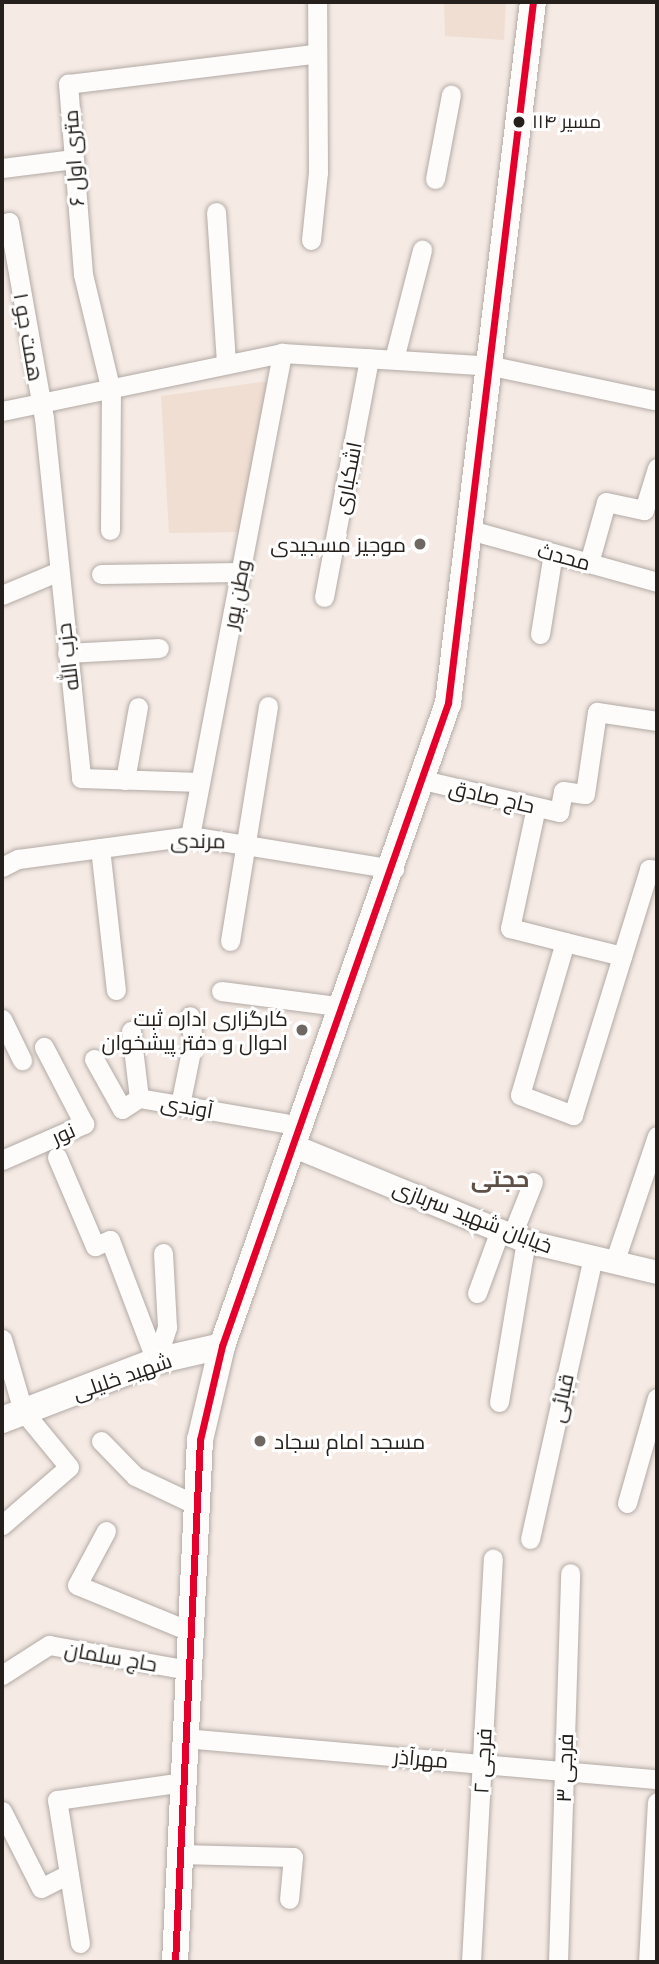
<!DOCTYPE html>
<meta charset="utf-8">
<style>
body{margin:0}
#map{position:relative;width:659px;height:1964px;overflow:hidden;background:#f5eae4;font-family:"Noto Sans",Cairo,sans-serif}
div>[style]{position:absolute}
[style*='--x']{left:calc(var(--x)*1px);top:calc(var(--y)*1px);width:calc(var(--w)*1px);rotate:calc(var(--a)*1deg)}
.built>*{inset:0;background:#f0ded2}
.roads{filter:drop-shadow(0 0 2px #b2aaa5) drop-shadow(0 0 2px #b2aaa5)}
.minor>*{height:19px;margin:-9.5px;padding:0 9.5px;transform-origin:9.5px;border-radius:9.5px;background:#fefcfb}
.tertiary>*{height:23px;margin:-11.5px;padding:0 11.5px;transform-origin:11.5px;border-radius:11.5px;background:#fefcfb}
.secondary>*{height:26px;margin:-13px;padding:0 13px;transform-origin:13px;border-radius:13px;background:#fefcfb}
.bus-1>*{height:7px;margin:-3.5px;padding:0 3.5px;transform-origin:3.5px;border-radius:3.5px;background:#e4002b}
.dots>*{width:19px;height:19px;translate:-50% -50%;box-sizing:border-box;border:4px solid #fff;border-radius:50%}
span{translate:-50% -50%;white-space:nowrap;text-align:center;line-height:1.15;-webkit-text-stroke:6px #fff;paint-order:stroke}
.bus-label{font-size:19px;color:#26201c}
.left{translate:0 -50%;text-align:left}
.street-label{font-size:21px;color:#26201c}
.poi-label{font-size:21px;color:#26201c}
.right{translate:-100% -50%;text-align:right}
.neighbourhood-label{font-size:23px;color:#5e5046;font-weight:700}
.frame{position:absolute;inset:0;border:4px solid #26201c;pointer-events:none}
</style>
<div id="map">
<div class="built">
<i style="clip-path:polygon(444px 2px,506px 2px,504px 40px,445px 36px)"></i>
<i style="clip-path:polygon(268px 381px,246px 532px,169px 533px,161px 396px)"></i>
</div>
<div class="roads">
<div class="minor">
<i style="--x:2;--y:168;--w:72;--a:-7.2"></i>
<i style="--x:435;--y:179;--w:86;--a:-79.3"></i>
<i style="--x:216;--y:212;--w:149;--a:86.2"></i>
<i style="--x:2;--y:224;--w:7;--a:-16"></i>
<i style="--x:9;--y:222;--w:199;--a:79.9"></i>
<i style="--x:44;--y:418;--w:362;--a:84.1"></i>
<i style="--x:81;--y:778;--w:119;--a:1.9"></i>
<i style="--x:311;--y:240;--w:68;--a:-84.1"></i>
<i style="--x:318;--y:172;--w:170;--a:-90.3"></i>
<i style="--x:394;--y:359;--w:113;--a:-75.6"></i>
<i style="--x:2;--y:411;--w:286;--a:-11.7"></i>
<i style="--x:282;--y:353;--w:210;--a:3.5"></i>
<i style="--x:492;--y:366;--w:165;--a:11.9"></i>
<i style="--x:110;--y:530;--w:139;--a:-89.6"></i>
<i style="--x:111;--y:391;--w:120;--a:-103.5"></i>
<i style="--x:83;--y:274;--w:191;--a:-94.5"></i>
<i style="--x:68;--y:84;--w:246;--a:-7"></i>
<i style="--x:470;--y:530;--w:194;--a:15.5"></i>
<i style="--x:589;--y:563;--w:63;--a:-74.4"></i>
<i style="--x:606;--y:502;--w:39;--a:12"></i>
<i style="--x:644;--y:510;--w:44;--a:-72.8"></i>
<i style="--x:101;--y:574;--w:139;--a:-0.8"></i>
<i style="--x:2;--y:595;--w:60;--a:-22.7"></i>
<i style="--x:324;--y:597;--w:243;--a:-79.3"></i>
<i style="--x:540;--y:634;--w:82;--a:-80.9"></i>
<i style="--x:67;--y:653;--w:92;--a:-3.1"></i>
<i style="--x:125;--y:780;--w:74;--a:-79.9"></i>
<i style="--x:423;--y:780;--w:140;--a:13.2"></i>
<i style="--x:559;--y:812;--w:21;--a:-79"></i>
<i style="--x:563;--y:791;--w:22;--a:8"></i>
<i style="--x:585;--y:794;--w:83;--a:-81.7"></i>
<i style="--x:597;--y:712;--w:61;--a:8.5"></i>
<i style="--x:536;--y:807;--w:124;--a:102.1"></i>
<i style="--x:510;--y:928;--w:57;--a:14.3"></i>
<i style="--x:565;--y:942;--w:159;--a:106.4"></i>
<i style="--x:520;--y:1095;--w:57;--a:20.7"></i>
<i style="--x:573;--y:1115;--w:257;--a:-72.8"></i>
<i style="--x:649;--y:869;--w:8;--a:7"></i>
<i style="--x:190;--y:836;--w:492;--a:-79.2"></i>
<i style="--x:100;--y:848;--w:143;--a:83.6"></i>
<i style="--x:2;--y:867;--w:18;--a:-27"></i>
<i style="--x:18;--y:859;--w:174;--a:-7.6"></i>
<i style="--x:190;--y:836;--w:207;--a:9.2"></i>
<i style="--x:230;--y:941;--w:238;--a:-80.8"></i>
<i style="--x:565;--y:942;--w:59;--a:13.8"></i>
<i style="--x:221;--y:991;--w:124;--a:7.4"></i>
<i style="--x:2;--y:1019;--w:46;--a:64"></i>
<i style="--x:131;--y:1031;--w:67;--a:83.2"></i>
<i style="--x:139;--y:1098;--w:164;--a:9.8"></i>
<i style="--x:94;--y:1059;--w:57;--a:60.8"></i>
<i style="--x:122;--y:1109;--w:20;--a:-33"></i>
<i style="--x:180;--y:1105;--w:65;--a:-78.5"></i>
<i style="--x:193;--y:1041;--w:25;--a:-97"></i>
<i style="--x:57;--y:1157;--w:97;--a:66.9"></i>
<i style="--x:95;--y:1246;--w:16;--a:-22"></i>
<i style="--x:110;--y:1240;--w:129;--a:69.2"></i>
<i style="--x:2;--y:1160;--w:90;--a:-23.7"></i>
<i style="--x:84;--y:1124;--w:87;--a:-117.5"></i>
<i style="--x:512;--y:1235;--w:57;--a:-68.4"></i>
<i style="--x:614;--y:1263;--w:134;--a:-71.3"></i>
<i style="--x:477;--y:1293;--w:67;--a:-69.9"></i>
<i style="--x:2;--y:1339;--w:75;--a:73.7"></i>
<i style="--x:23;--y:1411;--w:72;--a:50.6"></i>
<i style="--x:69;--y:1467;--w:89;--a:139.1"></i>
<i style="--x:156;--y:1361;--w:36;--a:-72"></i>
<i style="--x:167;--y:1327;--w:74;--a:-93.1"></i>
<i style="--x:499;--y:1402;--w:163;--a:-80.5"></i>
<i style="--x:101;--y:1441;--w:49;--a:45.8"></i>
<i style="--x:135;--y:1476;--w:68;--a:25.4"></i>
<i style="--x:627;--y:1503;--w:109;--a:-74.1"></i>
<i style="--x:106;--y:1531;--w:61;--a:118.2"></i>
<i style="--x:77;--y:1585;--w:121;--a:22.3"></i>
<i style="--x:530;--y:1539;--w:289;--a:-77.4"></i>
<i style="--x:2;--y:1675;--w:56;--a:-32.6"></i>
<i style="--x:49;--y:1645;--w:141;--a:10.2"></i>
<i style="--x:185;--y:1738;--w:474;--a:5"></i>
<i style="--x:2;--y:1811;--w:86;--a:63.1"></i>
<i style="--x:41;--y:1888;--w:31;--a:-27"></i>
<i style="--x:180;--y:1854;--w:113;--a:1.5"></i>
<i style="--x:293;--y:1857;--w:42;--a:95.4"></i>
<i style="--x:80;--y:1943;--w:145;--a:-99.1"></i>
<i style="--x:57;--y:1800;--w:127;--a:-8.1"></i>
<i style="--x:471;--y:1962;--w:404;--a:-86.9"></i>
<i style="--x:558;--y:1962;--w:389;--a:-88.2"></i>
<i style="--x:648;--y:1962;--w:160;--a:-86.8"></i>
</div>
<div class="tertiary">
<i style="--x:294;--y:1146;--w:251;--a:22.3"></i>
<i style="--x:526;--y:1241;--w:135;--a:13.3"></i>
</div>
<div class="secondary">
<i style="--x:2;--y:1420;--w:165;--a:-21"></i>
<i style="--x:156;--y:1361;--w:68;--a:-12.8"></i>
<i style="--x:175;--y:1962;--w:523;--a:-87.26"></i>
<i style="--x:200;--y:1440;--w:97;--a:-76.8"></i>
<i style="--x:222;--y:1346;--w:682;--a:-70.63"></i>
<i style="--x:448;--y:703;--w:706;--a:-83.09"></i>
</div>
</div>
<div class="bus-1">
<i style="--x:175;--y:1962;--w:523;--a:-87.26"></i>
<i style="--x:200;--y:1440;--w:97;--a:-76.8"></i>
<i style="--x:222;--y:1346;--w:682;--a:-70.63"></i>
<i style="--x:448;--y:703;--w:706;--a:-83.09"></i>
</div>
<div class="dots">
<i style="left:519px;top:122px;background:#26201c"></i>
<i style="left:420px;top:544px;background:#6e6762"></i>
<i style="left:302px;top:1030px;background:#6e6762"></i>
<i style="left:260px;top:1441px;background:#6e6762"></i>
</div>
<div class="bus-label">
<span class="left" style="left:532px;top:122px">مسیر ۱۱۴</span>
</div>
<div class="street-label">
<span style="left:73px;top:158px;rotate:-94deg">۶ متری اول</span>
<span style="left:29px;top:337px;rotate:80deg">همت جو ۱</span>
<span style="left:347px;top:478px;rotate:-79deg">اشکباری</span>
<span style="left:564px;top:556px;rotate:15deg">محدث</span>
<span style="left:236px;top:594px;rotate:-79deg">وطن پور</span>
<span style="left:67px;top:657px;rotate:-97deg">حزب الله</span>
<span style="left:492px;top:796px;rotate:13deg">حاج صادق</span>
<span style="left:198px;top:840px;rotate:1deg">مرندی</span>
<span style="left:187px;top:1106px;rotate:10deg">آوندی</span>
<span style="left:63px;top:1133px;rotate:-24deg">نور</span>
<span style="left:473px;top:1216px;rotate:21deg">خیابان شهید سربازی</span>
<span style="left:122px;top:1376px;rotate:-19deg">شهید خلیلی</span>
<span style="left:561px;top:1398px;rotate:-78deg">قبائی</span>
<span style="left:111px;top:1656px;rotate:10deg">حاج سلمان</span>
<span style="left:421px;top:1758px;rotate:5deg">مهرآذر</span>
<span style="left:482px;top:1761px;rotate:-87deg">فرجی ۲</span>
<span style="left:564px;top:1768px;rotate:-88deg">فرجی ۳</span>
</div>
<div class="poi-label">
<span class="right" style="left:406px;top:544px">موجیز مسجیدی</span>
<span class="right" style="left:288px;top:1030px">کارگزاری اداره ثبت<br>احوال و دفتر پیشخوان</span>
<span class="left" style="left:274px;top:1441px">مسجد امام سجاد</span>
</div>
<div class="neighbourhood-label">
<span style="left:500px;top:1178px">حجتی</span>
</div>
<div class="frame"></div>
</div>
